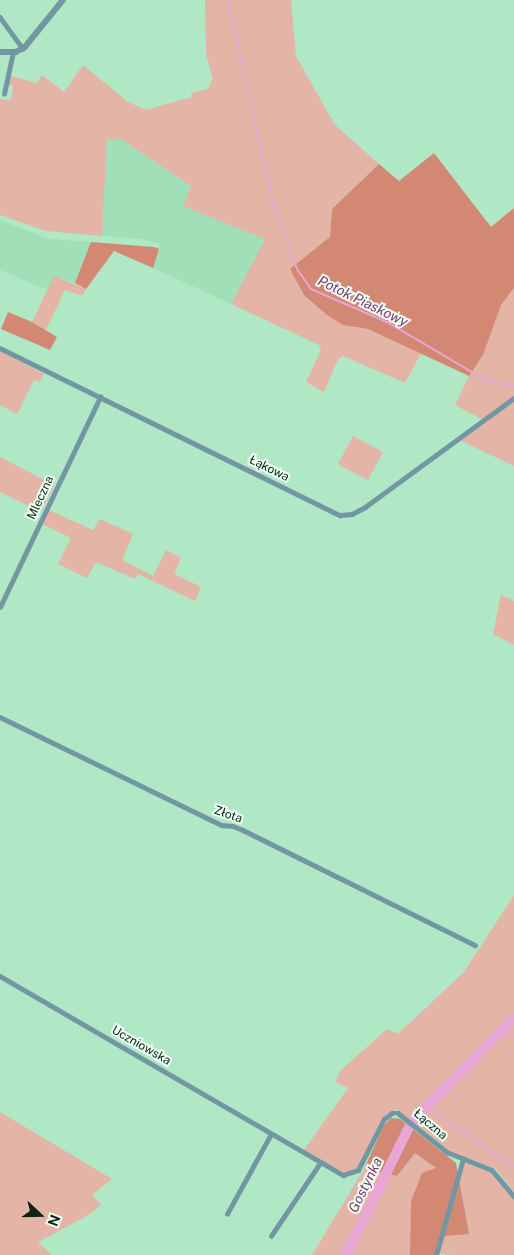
<!DOCTYPE html>
<meta charset="utf-8">
<style>
body{margin:0}
#map{position:relative;width:514px;height:1255px;overflow:hidden;background:#b0e7c5;font-family:"Public Sans",sans-serif}
div>[style]{position:absolute}
[style*='--x']{left:calc(var(--x)*1px);top:calc(var(--y)*1px);width:calc(var(--w)*1px);rotate:calc(var(--a)*1deg)}
.built>*{inset:0;background:#a0dfb8}
.green>*{inset:0;background:#e4b4a6;transform-origin:0 0}
.forest>*{inset:0;background:#d28873}
.stream>*{height:2px;margin:-1px;padding:0 1px;transform-origin:1px;border-radius:1px;background:#e7a6d5}
.river>*{height:10px;margin:-5px;padding:0 5px;transform-origin:5px;border-radius:5px;background:#e7a6d5}
.minor>*{height:4.5px;margin:-2.25px;padding:0 2.25px;transform-origin:2.25px;border-radius:2.25px;background:#7397a2}
.tertiary>*{height:5.5px;margin:-2.75px;padding:0 2.75px;transform-origin:2.75px;border-radius:2.75px;background:#7397a2}
span{translate:-50% -50%;white-space:nowrap;text-align:center;line-height:1.15;-webkit-text-stroke:4px #edfef3;paint-order:stroke}
.street-label{font-size:12px;color:#0e2317}
.water-label{font-size:14px;color:#7f356e;font-style:italic}
.north{position:absolute;left:15px;top:1190px;width:50px;height:50px;-webkit-text-stroke:4px #edfef3;paint-order:stroke;rotate:111deg;font-size:14px;font-weight:700;line-height:20px;text-align:center;color:#0e2317}
.north::after{content:'';display:block;margin:auto;width:18px;height:22px;background:#0e2317;clip-path:polygon(50% 0,100% 100%,50% 72%,0 100%)}
</style>
<div id="map">
<div class="built">
<i style="clip-path:polygon(117px 136px,191px 186px,183px 206px,266px 239px,231px 304px,153px 268px,160px 244px,143px 239px,102px 236px,107px 139px,116px 140px)"></i>
<i style="clip-path:polygon(0 220px,49px 239px,91px 242px,75px 283px,54px 276px,48px 290px,0 270px)"></i>
</div>
<div class="green">
<i style="clip-path:polygon(205px 0,291px 0,296px 56px,335px 125px,379px 164px,332px 209px,330px 237px,343px 325px,368px 329px,421px 353px,405px 383px,343px 356px,338px 359px,324px 392px,306px 382px,321px 350px,319px 345px,231px 304px,265px 239px,183px 206px,191px 186px,118px 137px,116px 140px,107px 139px,102px 236px,46px 231px,0 215px,0 99px,11px 100px,13px 86px,8px 85px,11px 76px,37px 83px,42px 75px,64px 92px,83px 65px,128px 102px,146px 110px,192px 97px,191px 93px,208px 89px,213px 78px,206px 55px)"></i>
<i style="clip-path:polygon(54px 276px,86px 289px,82px 296px,65px 290px,46px 330px,32px 322px)"></i>
<i style="clip-path:polygon(514px 288px,514px 466px,461px 441px,487px 422px,455px 405px,469px 376px,483px 355px,501px 304px)"></i>
<i style="clip-path:polygon(0 351px,44px 374px,40px 382px,34px 380px,17px 414px,0 405px)"></i>
<i style="left:353px;top:436px;width:34px;height:32px;rotate:28deg"></i>
<i style="clip-path:polygon(0 457px,54px 485px,41px 512px,0 492px)"></i>
<i style="clip-path:polygon(49px 510px,93px 530px,100px 519px,133px 534px,122px 560px,153px 576px,166px 550px,181px 558px,174px 574px,201px 587px,195px 601px,138px 574px,135px 579px,96px 562px,87px 578px,58px 564px,71px 538px,42px 524px)"></i>
<i style="clip-path:polygon(501px 595px,514px 601px,514px 645px,493px 634px)"></i>
<i style="clip-path:polygon(514px 895px,514px 1192px,496px 1169px,450px 1151px,396px 1109px,386px 1115px,380px 1122px,359px 1166px,350px 1172px,342px 1173px,304px 1150px,348px 1088px,335px 1082px,340px 1071px,387px 1029px,398px 1034px,464px 972px)"></i>
<i style="clip-path:polygon(0 1112px,112px 1179px,92px 1195px,101px 1205px,85px 1217px,38px 1242px,52px 1255px,0 1255px)"></i>
<i style="clip-path:polygon(415px 1153px,437px 1169px,410px 1255px,312px 1255px,364px 1169px,397px 1176px)"></i>
<i style="clip-path:polygon(464px 1163px,473px 1163px,493px 1173px,514px 1198px,514px 1255px,451px 1255px,438px 1253px,445px 1236px)"></i>
</div>
<div class="forest">
<i style="clip-path:polygon(434px 153px,491px 227px,514px 208px,514px 288px,501px 305px,483px 355px,469px 376px,368px 329px,343px 325px,327px 315px,304px 295px,290px 269px,330px 237px,332px 209px,379px 164px,399px 181px)"></i>
<i style="clip-path:polygon(91px 242px,154px 247px,159px 249px,153px 268px,114px 251px,86px 289px,75px 283px)"></i>
<i style="clip-path:polygon(8px 312px,32px 322px,57px 337px,50px 350px,1px 329px)"></i>
<i style="clip-path:polygon(391px 1118px,400px 1119px,456px 1163px,469px 1234px,445px 1236px,437px 1255px,410px 1255px,411px 1201px,422px 1173px,436px 1168px,415px 1153px,397px 1176px,364px 1169px,384px 1125px)"></i>
</div>
<div class="stream">
<i style="--x:228;--y:0;--w:203;--a:77.5"></i>
<i style="--x:272;--y:198;--w:75;--a:70.6"></i>
<i style="--x:297;--y:269;--w:24;--a:55"></i>
<i style="--x:311;--y:289;--w:83;--a:23.5"></i>
<i style="--x:387;--y:322;--w:116;--a:30.5"></i>
<i style="--x:487;--y:381;--w:27;--a:10"></i>
<i style="--x:500;--y:1033;--w:14;--a:8"></i>
<i style="--x:427;--y:1107;--w:106;--a:34.6"></i>
</div>
<div class="river">
<i style="--x:415;--y:1119;--w:141;--a:-45.6"></i>
<i style="--x:346;--y:1255;--w:143;--a:-63.8"></i>
</div>
<div class="minor">
<i style="--x:0;--y:17;--w:39;--a:54"></i>
<i style="--x:4;--y:94;--w:43;--a:-77.9"></i>
<i style="--x:0;--y:348;--w:379;--a:26.2"></i>
<i style="--x:340;--y:515;--w:12;--a:-5"></i>
<i style="--x:352;--y:514;--w:15;--a:-28"></i>
<i style="--x:365;--y:507;--w:185;--a:-36.2"></i>
<i style="--x:0;--y:607;--w:233;--a:-64.5"></i>
<i style="--x:0;--y:717;--w:246;--a:26"></i>
<i style="--x:221;--y:825;--w:12;--a:5"></i>
<i style="--x:233;--y:826;--w:11;--a:22"></i>
<i style="--x:243;--y:830;--w:259;--a:26.4"></i>
<i style="--x:0;--y:976;--w:397;--a:30.1"></i>
<i style="--x:343;--y:1175;--w:16;--a:-18"></i>
<i style="--x:358;--y:1170;--w:57;--a:-63"></i>
<i style="--x:384;--y:1119;--w:10;--a:-37"></i>
<i style="--x:392;--y:1113;--w:6;--a:0"></i>
<i style="--x:398;--y:1113;--w:63;--a:38.5"></i>
<i style="--x:447;--y:1152;--w:48;--a:21.8"></i>
<i style="--x:492;--y:1170;--w:34;--a:50"></i>
<i style="--x:227;--y:1214;--w:91;--a:-61.2"></i>
<i style="--x:271;--y:1236;--w:88;--a:-56.1"></i>
<i style="--x:436;--y:1255;--w:100;--a:-74.3"></i>
</div>
<div class="tertiary">
<i style="--x:0;--y:52;--w:16;--a:0"></i>
<i style="--x:16;--y:52;--w:10;--a:-29"></i>
<i style="--x:25;--y:47;--w:60;--a:-51"></i>
</div>
<div class="street-label">
<span style="left:269px;top:469px;rotate:26deg">Łąkowa</span>
<span style="left:41px;top:498px;rotate:-65deg">Mleczna</span>
<span style="left:228px;top:815px;rotate:19deg">Złota</span>
<span style="left:141px;top:1046px;rotate:30deg">Uczniowska</span>
<span style="left:430px;top:1125px;rotate:40deg">Łączna</span>
</div>
<div class="water-label">
<span style="left:363px;top:301px;rotate:26deg">Potok Piaskowy</span>
<span style="left:365px;top:1185px;rotate:-64deg">Gostynka</span>
</div>
<div class="north">N</div>
</div>
